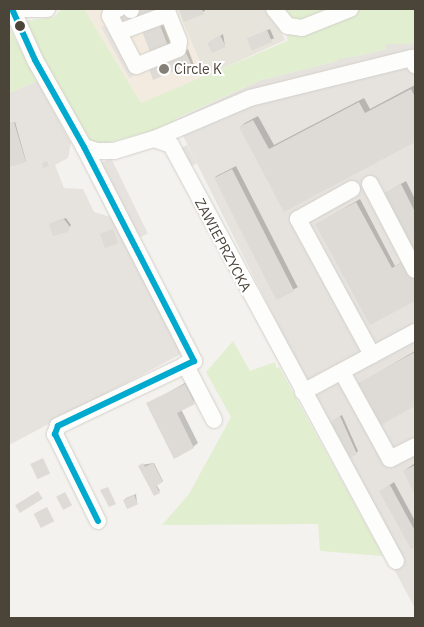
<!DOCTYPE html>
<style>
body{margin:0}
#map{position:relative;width:424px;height:627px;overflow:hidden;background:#f4f2ee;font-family:"IBM Plex Sans",sans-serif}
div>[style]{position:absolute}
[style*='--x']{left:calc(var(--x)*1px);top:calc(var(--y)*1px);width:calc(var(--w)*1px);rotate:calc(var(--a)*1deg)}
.residential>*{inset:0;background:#e7e4dc}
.commercial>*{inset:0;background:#f3ebdf}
.industrial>*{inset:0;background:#e6e2de}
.green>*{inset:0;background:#e1eecf}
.parking>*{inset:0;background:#e6e3df;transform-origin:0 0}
.shadow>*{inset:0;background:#0003;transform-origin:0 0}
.building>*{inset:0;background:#dedbd6;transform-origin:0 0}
.roads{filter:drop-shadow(0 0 1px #d2d0cb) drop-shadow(0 0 1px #d2d0cb)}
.minor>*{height:16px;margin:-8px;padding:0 8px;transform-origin:8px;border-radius:8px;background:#fdfdfc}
.bus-1>*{height:6px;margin:-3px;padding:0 3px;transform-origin:3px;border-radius:3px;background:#00a9ce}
.dots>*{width:14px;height:14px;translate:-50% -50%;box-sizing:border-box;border:2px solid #fff;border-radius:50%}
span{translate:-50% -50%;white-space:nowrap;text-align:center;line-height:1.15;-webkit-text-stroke:4px #fff;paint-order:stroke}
.poi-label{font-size:14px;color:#4b4439}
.left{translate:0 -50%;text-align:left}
.street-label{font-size:14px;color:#4b4439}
.frame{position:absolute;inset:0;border:10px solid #4b4439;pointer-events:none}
</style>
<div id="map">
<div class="residential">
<i style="clip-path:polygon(177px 9px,277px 9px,270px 12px,285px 40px,206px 76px)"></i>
</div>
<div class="commercial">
<i style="clip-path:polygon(84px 9px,177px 9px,206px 76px,141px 103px)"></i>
</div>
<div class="industrial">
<i style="clip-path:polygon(415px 42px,415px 608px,285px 368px,296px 361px,175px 120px,261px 80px)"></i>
<i style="clip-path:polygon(37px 81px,71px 143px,68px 158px,55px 165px,64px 188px,83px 189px,94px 212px,117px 219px,181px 354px,9px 445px,9px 93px)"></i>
</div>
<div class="green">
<i style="clip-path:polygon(62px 9px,84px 9px,141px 103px,287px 41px,288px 26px,278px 9px,415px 9px,415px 42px,261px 80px,175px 119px,177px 124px,99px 145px,85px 139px,24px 21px,54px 17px)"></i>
<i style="clip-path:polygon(9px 27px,37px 81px,9px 93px)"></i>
<i style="clip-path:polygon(233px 341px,250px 371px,275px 362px,276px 368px,279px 367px,383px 556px,320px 551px,318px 524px,162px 525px,189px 494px,231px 417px,206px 372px)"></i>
</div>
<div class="parking">
<i style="left:109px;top:23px;width:58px;height:9px;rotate:61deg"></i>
<i style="left:415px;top:44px;width:8px;height:29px;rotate:90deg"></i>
<i style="left:380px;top:53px;width:7px;height:43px;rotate:82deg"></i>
<i style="left:332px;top:64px;width:8px;height:75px;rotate:76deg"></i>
<i style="left:221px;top:116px;width:8px;height:37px;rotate:67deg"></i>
<i style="left:187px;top:145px;width:21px;height:8px;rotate:62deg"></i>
<i style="left:111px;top:158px;width:84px;height:13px;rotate:64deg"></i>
<i style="clip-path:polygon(288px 217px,362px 349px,342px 360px,336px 350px,347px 344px,278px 222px)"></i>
</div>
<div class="shadow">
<i style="clip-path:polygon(180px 9px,204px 9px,205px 11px,185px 21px)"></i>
<i style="clip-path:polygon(164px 23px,172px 44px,169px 47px,143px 33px)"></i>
<i style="left:270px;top:29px;width:10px;height:24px;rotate:66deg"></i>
<i style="clip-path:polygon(223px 34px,225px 46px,209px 43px)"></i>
<i style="clip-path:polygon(188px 49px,194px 65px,192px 67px,177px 54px)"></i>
<i style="clip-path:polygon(415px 85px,415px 141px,284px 211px,240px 127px,245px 123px,258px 116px,274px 145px,364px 98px,370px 109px)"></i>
<i style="clip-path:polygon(15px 122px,26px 161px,9px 166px,9px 124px)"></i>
<i style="left:236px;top:166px;width:136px;height:23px;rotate:63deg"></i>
<i style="clip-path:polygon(406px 181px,415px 199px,415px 257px,382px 195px)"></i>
<i style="clip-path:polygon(360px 199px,395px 266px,408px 259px,415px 272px,415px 299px,370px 324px,317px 224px)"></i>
<i style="clip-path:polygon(66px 218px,71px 225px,69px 228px,50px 224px)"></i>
<i style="clip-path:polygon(415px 351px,415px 404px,381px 423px,359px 384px)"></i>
<i style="clip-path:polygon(190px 380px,199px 398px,181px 409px,198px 443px,193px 447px,148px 404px)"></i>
<i style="clip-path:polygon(342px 415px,358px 451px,356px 453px,334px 420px)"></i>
<i style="clip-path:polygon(154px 463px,163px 481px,156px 484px,160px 491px,154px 494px,140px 465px)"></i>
<i style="clip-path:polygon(415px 463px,415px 491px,404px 471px)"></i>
<i style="clip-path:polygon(394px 482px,415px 521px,415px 546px,412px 548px,381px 491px)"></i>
<i style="clip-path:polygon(136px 494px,137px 503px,124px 500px,126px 498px)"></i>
</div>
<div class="building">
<i style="clip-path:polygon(134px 9px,156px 9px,158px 13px,124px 25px,119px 14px)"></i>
<i style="clip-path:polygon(179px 9px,202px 9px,204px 14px,184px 22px)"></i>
<i style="left:160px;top:25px;width:25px;height:19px;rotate:69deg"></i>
<i style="left:267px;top:30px;width:13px;height:22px;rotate:67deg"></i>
<i style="clip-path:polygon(220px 35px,226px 47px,212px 53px,207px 43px)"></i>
<i style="clip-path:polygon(185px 51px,193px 68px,181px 73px,179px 69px,153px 80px,149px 69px)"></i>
<i style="clip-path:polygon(411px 89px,415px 97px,415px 142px,284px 212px,239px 127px,253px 120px,269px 149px,359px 102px,365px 113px)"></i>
<i style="clip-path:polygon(14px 122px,26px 162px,9px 167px,9px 124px)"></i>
<i style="clip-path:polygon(47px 161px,49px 166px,43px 168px,42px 163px)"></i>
<i style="left:232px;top:169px;width:137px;height:20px;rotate:63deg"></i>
<i style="clip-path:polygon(401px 184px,415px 212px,415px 260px,380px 195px)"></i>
<i style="clip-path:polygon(356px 202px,392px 268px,404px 261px,415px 281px,415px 301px,370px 325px,315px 224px)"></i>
<i style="clip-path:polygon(64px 219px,70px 227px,68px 232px,53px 236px,49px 224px)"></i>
<i style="left:113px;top:229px;width:15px;height:14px;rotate:70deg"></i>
<i style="clip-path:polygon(415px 352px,415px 406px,381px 425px,358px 383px)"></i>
<i style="clip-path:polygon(185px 384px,195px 404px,177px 413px,194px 448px,174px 459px,146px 403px)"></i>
<i style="clip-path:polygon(340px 416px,357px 454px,350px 458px,330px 422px)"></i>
<i style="left:43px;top:458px;width:17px;height:14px;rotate:65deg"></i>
<i style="clip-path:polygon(143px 463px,145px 467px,153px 463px,163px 482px,156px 486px,160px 493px,154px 496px,138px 466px)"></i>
<i style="clip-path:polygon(415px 465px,415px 495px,403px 471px)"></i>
<i style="clip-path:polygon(390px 485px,415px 531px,415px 547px,411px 549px,379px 491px)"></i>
<i style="clip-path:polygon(108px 487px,116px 504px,109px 507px,100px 490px)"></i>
<i style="left:38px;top:491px;width:9px;height:27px;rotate:58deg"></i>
<i style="left:65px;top:492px;width:15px;height:10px;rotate:62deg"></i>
<i style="left:134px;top:495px;width:10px;height:12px;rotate:66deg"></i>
<i style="left:47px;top:507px;width:16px;height:15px;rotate:63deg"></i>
</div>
<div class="roads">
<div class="minor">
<i style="--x:12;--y:9;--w:56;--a:65.7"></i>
<i style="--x:35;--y:60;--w:100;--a:60.6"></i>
<i style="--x:84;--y:147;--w:241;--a:62.8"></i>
<i style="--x:194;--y:361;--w:151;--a:154.5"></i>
<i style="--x:58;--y:426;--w:9;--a:111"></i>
<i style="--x:55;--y:434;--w:97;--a:63.7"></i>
<i style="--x:21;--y:9;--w:26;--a:0"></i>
<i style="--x:118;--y:9;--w:7;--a:164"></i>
<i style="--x:111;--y:11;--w:5;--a:101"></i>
<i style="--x:110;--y:16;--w:56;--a:62.5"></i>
<i style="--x:136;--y:66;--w:45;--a:-22"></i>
<i style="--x:178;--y:49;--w:8;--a:-83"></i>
<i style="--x:179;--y:41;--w:35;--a:-112"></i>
<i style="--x:131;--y:9;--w:1;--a:90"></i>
<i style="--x:274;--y:9;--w:22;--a:51"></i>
<i style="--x:288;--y:26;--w:14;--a:8"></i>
<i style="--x:302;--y:28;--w:52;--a:-21.6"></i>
<i style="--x:119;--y:32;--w:52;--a:-20.2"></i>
<i style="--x:154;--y:139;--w:104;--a:-23.1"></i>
<i style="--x:250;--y:98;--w:167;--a:-13.9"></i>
<i style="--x:412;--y:58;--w:8;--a:67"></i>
<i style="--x:84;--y:147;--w:14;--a:17"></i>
<i style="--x:97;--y:151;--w:17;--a:0"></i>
<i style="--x:114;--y:151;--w:42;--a:-16.7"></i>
<i style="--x:154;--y:139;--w:18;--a:19"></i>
<i style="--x:171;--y:145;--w:473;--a:61.6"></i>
<i style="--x:370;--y:184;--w:97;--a:62.4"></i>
<i style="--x:352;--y:189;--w:62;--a:150.9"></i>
<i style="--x:298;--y:219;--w:155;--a:61.4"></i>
<i style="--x:185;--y:364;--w:63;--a:62.6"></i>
<i style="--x:342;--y:372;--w:99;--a:61.1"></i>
<i style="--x:390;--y:459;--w:28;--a:-27"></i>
<i style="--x:303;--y:392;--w:127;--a:-28.2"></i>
</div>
</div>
<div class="bus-1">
<i style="--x:12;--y:9;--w:56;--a:65.7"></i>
<i style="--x:35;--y:60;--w:100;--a:60.6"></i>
<i style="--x:84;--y:147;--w:241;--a:62.8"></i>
<i style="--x:194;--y:361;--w:151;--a:154.5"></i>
<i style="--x:58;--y:426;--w:9;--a:111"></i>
<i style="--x:55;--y:434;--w:97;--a:63.7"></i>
</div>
<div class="dots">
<i style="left:20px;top:26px;background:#4b4439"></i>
<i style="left:164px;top:69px;background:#868178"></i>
</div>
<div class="poi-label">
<span class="left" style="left:174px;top:69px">Circle K</span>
</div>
<div class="street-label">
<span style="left:223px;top:245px;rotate:62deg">ZAWIEPRZYCKA</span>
</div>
<div class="frame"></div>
</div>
